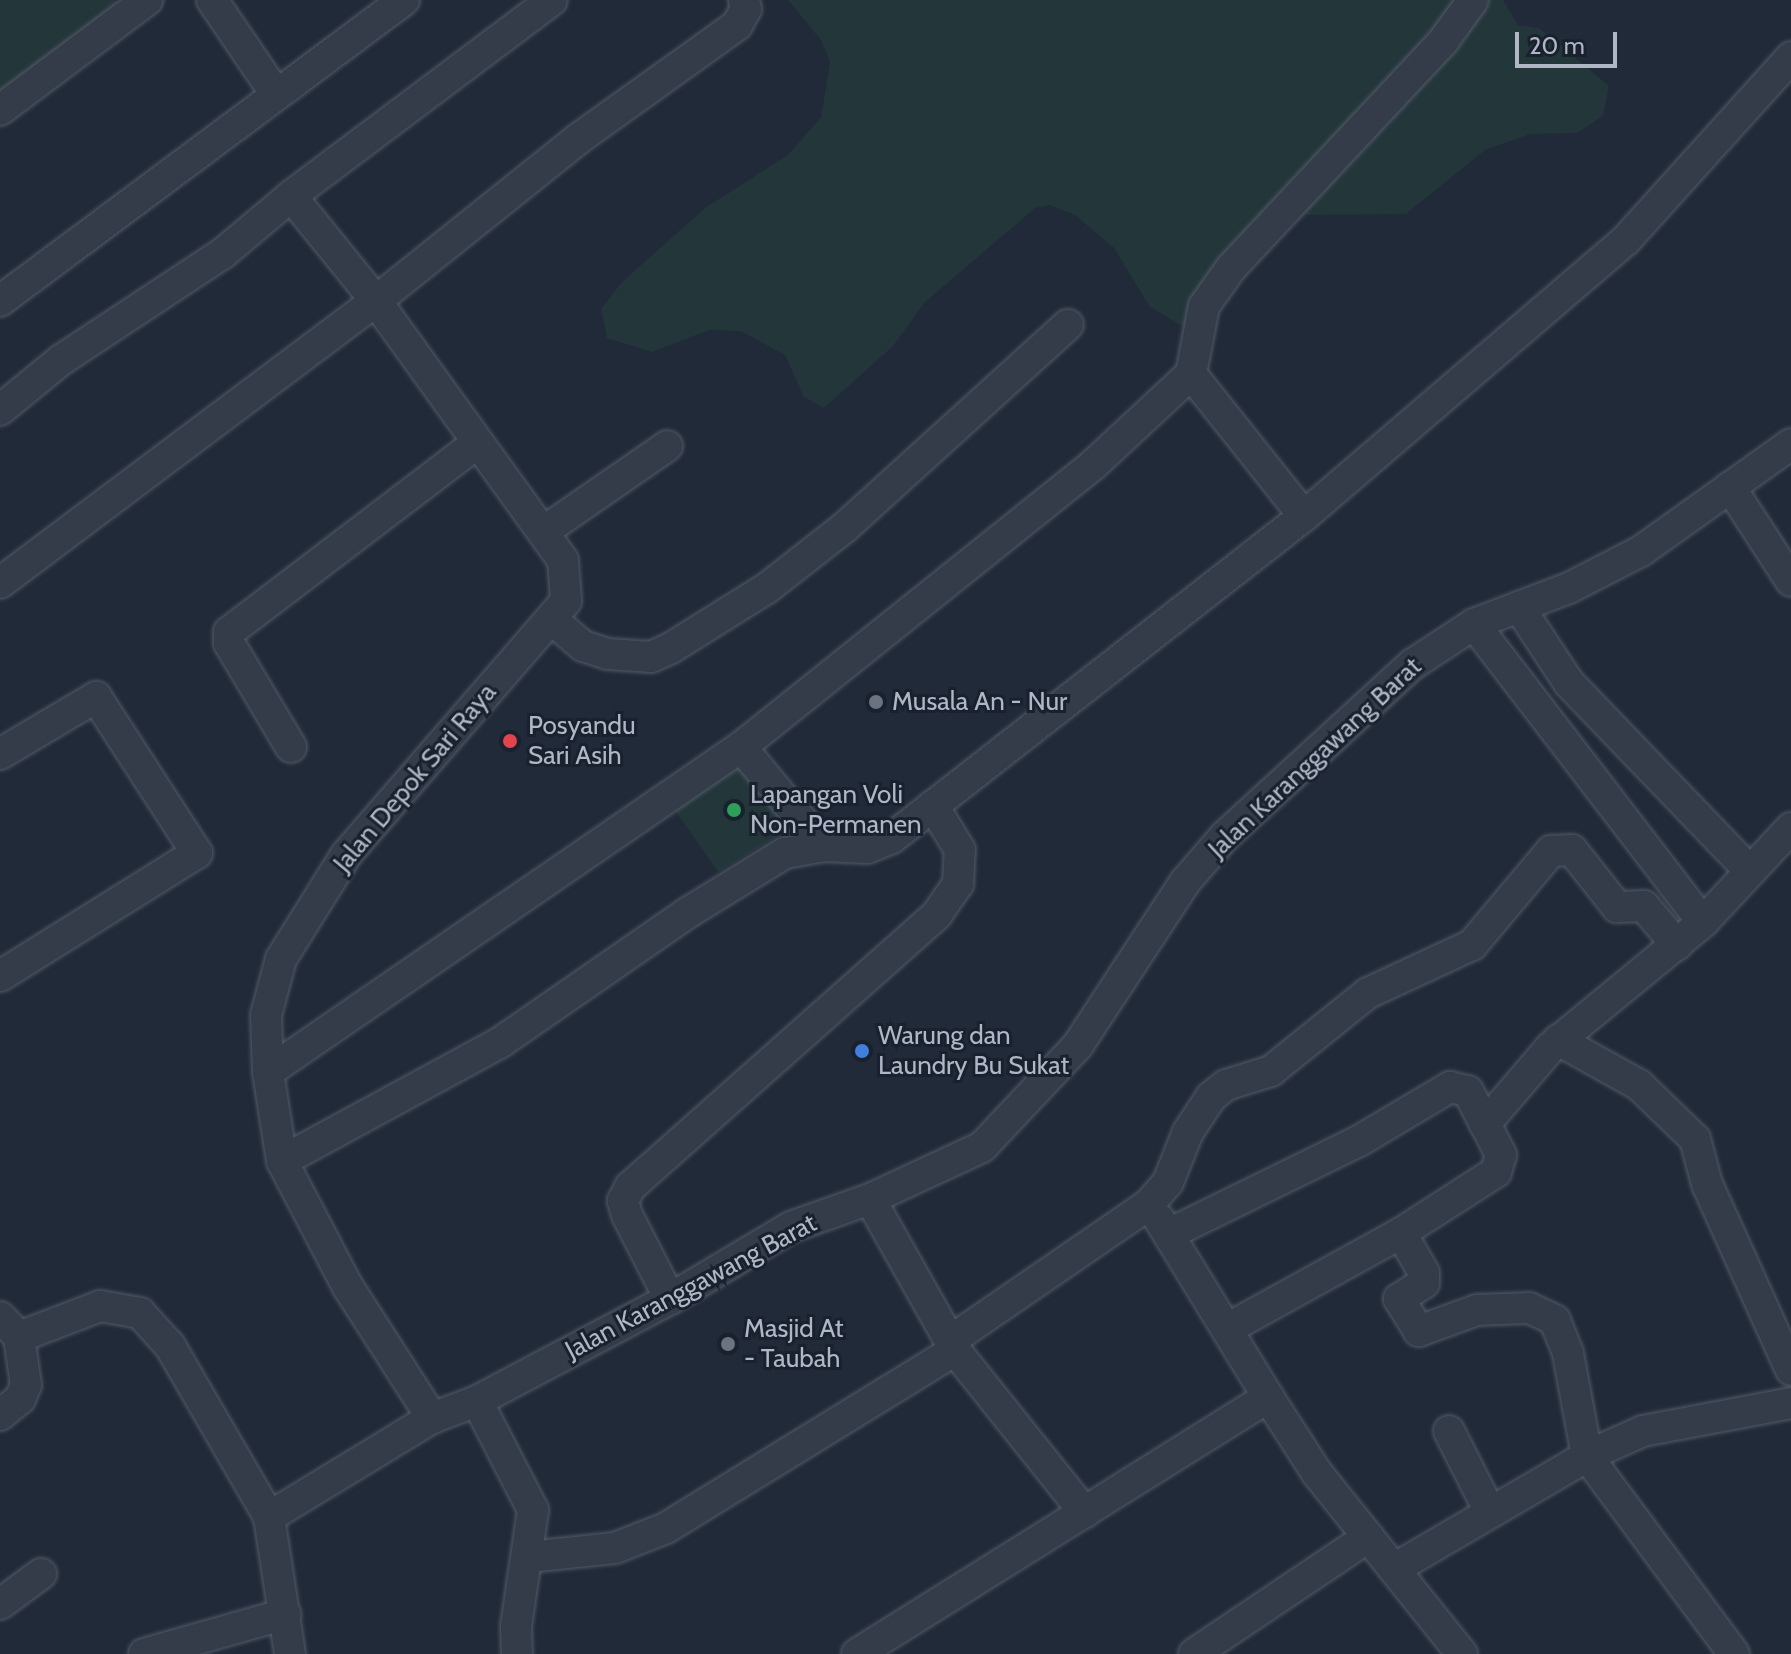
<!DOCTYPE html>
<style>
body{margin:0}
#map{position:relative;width:1791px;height:1654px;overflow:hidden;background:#212a39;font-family:Cabin,sans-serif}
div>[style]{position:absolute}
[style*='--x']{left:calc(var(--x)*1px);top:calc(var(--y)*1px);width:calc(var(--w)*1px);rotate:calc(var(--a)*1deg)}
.green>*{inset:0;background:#23363a}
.roads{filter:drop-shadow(0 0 2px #525a67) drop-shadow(0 0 2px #525a67)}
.street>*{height:30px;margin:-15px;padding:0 15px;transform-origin:15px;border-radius:15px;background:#343c49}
.dots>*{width:22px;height:22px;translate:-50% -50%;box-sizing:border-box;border:4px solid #1a212e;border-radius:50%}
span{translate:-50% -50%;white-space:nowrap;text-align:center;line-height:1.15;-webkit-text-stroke:6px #1a212e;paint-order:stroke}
.poi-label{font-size:26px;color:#afb7c6}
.left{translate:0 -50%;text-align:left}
.street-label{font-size:26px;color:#afb7c6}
.scale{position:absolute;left:1515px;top:32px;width:102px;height:36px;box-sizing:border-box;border:4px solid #afb7c6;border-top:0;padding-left:10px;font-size:24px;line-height:28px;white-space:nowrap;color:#afb7c6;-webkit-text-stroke:6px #1a212e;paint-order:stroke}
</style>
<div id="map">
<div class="green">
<i style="clip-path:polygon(0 0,115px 0,116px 4px,0 103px)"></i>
<i style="clip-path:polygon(788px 0,1503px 0,1518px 25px,1539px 28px,1609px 86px,1603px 116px,1577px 133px,1530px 134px,1485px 150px,1406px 214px,1295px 215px,1189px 330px,1150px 307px,1114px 248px,1075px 215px,1050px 205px,1035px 208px,924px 303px,893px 346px,824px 408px,804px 397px,785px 355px,741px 331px,709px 330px,652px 352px,607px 338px,601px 309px,622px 282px,705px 208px,788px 155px,821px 117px,830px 62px,821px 40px)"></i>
<i style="clip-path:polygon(741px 747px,802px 822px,718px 872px,667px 799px)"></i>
</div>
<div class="roads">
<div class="street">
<i style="--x:212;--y:0;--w:114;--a:55.8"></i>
<i style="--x:0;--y:110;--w:184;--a:-36.8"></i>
<i style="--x:291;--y:196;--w:135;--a:51"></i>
<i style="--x:376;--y:301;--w:319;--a:54.2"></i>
<i style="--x:563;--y:560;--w:41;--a:85.8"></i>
<i style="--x:566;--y:601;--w:336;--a:130.9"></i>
<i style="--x:346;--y:855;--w:123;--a:122"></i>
<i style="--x:281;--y:959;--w:58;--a:105"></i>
<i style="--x:266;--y:1015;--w:57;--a:88"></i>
<i style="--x:268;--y:1072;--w:90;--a:81.1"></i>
<i style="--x:282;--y:1161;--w:142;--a:62.4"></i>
<i style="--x:348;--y:1287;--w:156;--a:57.3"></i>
<i style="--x:0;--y:301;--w:504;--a:-36.69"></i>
<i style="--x:1191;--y:374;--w:181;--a:51.5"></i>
<i style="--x:0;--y:410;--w:79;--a:-39.3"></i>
<i style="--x:61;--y:360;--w:193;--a:-33.4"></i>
<i style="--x:222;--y:254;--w:90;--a:-40"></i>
<i style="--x:291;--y:196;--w:326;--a:-36.9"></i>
<i style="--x:1730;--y:487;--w:112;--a:57"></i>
<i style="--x:543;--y:532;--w:151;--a:-34.7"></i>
<i style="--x:0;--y:583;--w:470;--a:-36.9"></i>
<i style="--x:376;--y:301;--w:259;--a:-38.7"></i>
<i style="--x:578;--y:139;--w:196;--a:-35.6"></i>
<i style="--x:737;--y:25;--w:18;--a:-61"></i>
<i style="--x:746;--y:9;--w:9;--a:-103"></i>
<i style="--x:1519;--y:607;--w:91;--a:56.7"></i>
<i style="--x:1569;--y:683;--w:261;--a:46.1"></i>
<i style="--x:551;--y:619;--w:42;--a:40.2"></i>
<i style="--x:583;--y:646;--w:26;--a:18"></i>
<i style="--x:608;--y:654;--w:43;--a:4"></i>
<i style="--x:651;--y:657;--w:22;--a:-24"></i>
<i style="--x:671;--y:648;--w:113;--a:-32"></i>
<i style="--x:767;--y:588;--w:99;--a:-38"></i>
<i style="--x:845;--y:527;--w:301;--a:-42.2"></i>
<i style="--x:1474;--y:624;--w:376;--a:52.5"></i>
<i style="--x:291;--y:747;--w:121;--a:-120.8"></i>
<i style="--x:229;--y:643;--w:11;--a:-90"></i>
<i style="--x:229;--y:632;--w:310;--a:-37.3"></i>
<i style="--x:741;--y:747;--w:129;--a:50.4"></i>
<i style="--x:0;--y:754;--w:112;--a:-30.7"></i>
<i style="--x:96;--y:697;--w:186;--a:57.1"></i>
<i style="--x:197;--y:853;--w:232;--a:148"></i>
<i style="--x:1558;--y:1040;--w:93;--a:29.1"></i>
<i style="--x:1639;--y:1085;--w:78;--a:44"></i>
<i style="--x:1695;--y:1139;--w:47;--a:75.1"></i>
<i style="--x:1707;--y:1184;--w:204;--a:65.7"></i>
<i style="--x:268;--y:1072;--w:574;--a:-34.49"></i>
<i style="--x:741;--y:747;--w:451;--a:-38.7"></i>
<i style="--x:1093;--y:465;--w:134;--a:-42.9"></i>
<i style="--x:1191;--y:374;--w:69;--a:-79.2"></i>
<i style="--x:1204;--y:306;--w:47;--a:-54.6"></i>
<i style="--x:1231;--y:268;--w:312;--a:-46.9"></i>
<i style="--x:1444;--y:40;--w:49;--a:-54.1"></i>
<i style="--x:282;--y:1161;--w:249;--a:-28.5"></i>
<i style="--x:501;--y:1042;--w:229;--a:-34.7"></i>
<i style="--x:689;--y:912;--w:113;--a:-31.6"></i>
<i style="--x:785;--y:853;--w:39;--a:-10"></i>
<i style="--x:823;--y:846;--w:44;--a:2.6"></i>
<i style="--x:867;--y:848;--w:27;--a:-22"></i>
<i style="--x:892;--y:838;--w:523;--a:-38.01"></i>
<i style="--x:1304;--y:516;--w:423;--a:-40.6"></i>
<i style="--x:1625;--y:241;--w:248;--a:-47.9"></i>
<i style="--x:870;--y:1199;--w:173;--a:60.6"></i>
<i style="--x:955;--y:1350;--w:208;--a:51.4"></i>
<i style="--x:1159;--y:1219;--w:209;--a:58.5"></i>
<i style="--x:1169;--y:1234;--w:212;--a:-26.1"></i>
<i style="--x:1359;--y:1141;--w:106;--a:-30.7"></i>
<i style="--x:1450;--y:1087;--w:18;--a:13"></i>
<i style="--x:1468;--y:1091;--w:37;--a:63"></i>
<i style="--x:670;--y:1299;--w:94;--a:-117.1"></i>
<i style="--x:627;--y:1215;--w:15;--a:-106"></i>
<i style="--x:623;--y:1201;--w:16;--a:-63"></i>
<i style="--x:630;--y:1187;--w:411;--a:-41.6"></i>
<i style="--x:937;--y:914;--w:37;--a:-55"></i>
<i style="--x:958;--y:884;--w:34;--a:-87"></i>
<i style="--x:960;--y:850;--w:52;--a:-121.5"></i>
<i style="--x:0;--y:1317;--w:28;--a:46"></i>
<i style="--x:19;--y:1337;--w:87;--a:-20.9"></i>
<i style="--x:100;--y:1306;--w:41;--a:9.9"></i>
<i style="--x:140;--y:1313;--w:45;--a:47.7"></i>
<i style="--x:170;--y:1346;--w:198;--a:59.9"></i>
<i style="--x:1227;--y:1329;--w:199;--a:-28.9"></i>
<i style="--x:950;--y:1341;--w:242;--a:-34.5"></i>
<i style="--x:1149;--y:1204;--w:29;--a:-49"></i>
<i style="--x:1168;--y:1182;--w:54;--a:-68.2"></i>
<i style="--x:1188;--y:1132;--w:42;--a:-56.7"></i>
<i style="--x:1211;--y:1097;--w:19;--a:-39"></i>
<i style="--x:1226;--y:1085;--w:47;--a:-17.3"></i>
<i style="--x:1271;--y:1071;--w:124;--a:-38.8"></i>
<i style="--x:1368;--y:993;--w:115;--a:-24.8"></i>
<i style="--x:1472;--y:945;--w:123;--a:-50"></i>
<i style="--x:1551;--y:851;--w:21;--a:-3"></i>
<i style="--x:1572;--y:850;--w:73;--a:51.7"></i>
<i style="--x:1617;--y:907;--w:27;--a:-2"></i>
<i style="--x:1644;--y:906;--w:51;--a:49.8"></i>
<i style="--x:477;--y:1401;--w:123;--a:62.8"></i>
<i style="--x:533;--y:1510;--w:118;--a:98.3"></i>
<i style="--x:516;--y:1627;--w:27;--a:88"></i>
<i style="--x:0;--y:1415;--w:26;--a:-39"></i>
<i style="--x:20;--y:1399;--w:15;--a:-67"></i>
<i style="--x:26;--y:1385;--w:49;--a:-98.3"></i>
<i style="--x:1449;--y:1431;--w:91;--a:63.2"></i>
<i style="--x:529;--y:1557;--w:86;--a:-6"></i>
<i style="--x:615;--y:1548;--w:55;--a:-21.4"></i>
<i style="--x:666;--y:1528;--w:339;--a:-31.6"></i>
<i style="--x:1394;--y:1569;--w:224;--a:-30.3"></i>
<i style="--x:1587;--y:1456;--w:61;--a:-24.1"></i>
<i style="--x:1643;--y:1431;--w:151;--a:-10.7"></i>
<i style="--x:0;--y:1604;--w:51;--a:-36.2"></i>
<i style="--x:144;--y:1654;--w:147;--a:-15.8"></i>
<i style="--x:290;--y:1654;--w:139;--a:-98.7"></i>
<i style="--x:269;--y:1517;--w:191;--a:-31.3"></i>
<i style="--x:432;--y:1418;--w:48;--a:-20.7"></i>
<i style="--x:477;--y:1401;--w:218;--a:-27.9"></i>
<i style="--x:670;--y:1299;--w:141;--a:-30.8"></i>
<i style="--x:791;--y:1227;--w:84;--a:-19.5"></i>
<i style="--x:870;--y:1199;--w:123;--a:-24.9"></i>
<i style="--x:982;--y:1147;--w:140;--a:-46.7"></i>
<i style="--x:1078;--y:1045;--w:195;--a:-56.7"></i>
<i style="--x:1185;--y:882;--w:61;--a:-49"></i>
<i style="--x:1225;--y:836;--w:255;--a:-42.5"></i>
<i style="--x:1413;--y:664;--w:73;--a:-33.3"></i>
<i style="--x:1474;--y:624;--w:102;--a:-20.8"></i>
<i style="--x:1569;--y:588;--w:81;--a:-27.2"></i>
<i style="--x:1641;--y:551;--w:184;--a:-35.5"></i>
<i style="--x:857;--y:1654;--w:485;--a:-32"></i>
<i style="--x:1268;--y:1397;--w:90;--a:57.2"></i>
<i style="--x:1317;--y:1473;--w:232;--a:51.3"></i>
<i style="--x:1194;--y:1654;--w:210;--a:-33.9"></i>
<i style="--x:1734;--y:1654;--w:247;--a:-126.6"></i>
<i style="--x:1587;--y:1456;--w:105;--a:-100.5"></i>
<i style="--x:1568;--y:1353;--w:35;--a:-112"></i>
<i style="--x:1555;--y:1320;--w:29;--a:-155"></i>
<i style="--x:1529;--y:1308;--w:52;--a:177.8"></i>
<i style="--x:1477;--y:1310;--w:62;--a:160.1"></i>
<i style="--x:1419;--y:1331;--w:38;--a:-122"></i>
<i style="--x:1399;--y:1299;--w:30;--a:-33"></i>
<i style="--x:1424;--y:1283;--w:10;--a:-90"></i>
<i style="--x:1424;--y:1273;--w:46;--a:-119.9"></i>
<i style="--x:1401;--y:1233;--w:113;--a:-32.7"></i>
<i style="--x:1496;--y:1172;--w:18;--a:-74"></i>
<i style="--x:1501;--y:1155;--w:35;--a:-117"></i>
<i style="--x:1485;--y:1124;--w:101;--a:-49.4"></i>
<i style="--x:1551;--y:1047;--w:197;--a:-39.4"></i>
<i style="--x:1703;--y:922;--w:129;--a:-46.9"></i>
</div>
</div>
<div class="dots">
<i style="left:876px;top:702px;background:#6b7280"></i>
<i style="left:510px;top:741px;background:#e0444e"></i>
<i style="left:734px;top:810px;background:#2e9e5b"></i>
<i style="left:862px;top:1051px;background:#3f7fe0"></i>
<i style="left:728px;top:1344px;background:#6b7280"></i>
</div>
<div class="poi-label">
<span class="left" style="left:892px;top:702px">Musala An - Nur</span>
<span class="left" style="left:528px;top:741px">Posyandu<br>Sari Asih</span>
<span class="left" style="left:750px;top:810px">Lapangan Voli<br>Non-Permanen</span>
<span class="left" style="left:878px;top:1051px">Warung dan<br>Laundry Bu Sukat</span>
<span class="left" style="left:744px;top:1344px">Masjid At<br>- Taubah</span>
</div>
<div class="street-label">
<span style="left:1315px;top:758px;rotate:-43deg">Jalan Karanggawang Barat</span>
<span style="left:415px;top:778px;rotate:-50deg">Jalan Depok Sari Raya</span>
<span style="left:691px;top:1287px;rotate:-28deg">Jalan Karanggawang Barat</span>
</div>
<div class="scale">20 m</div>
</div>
